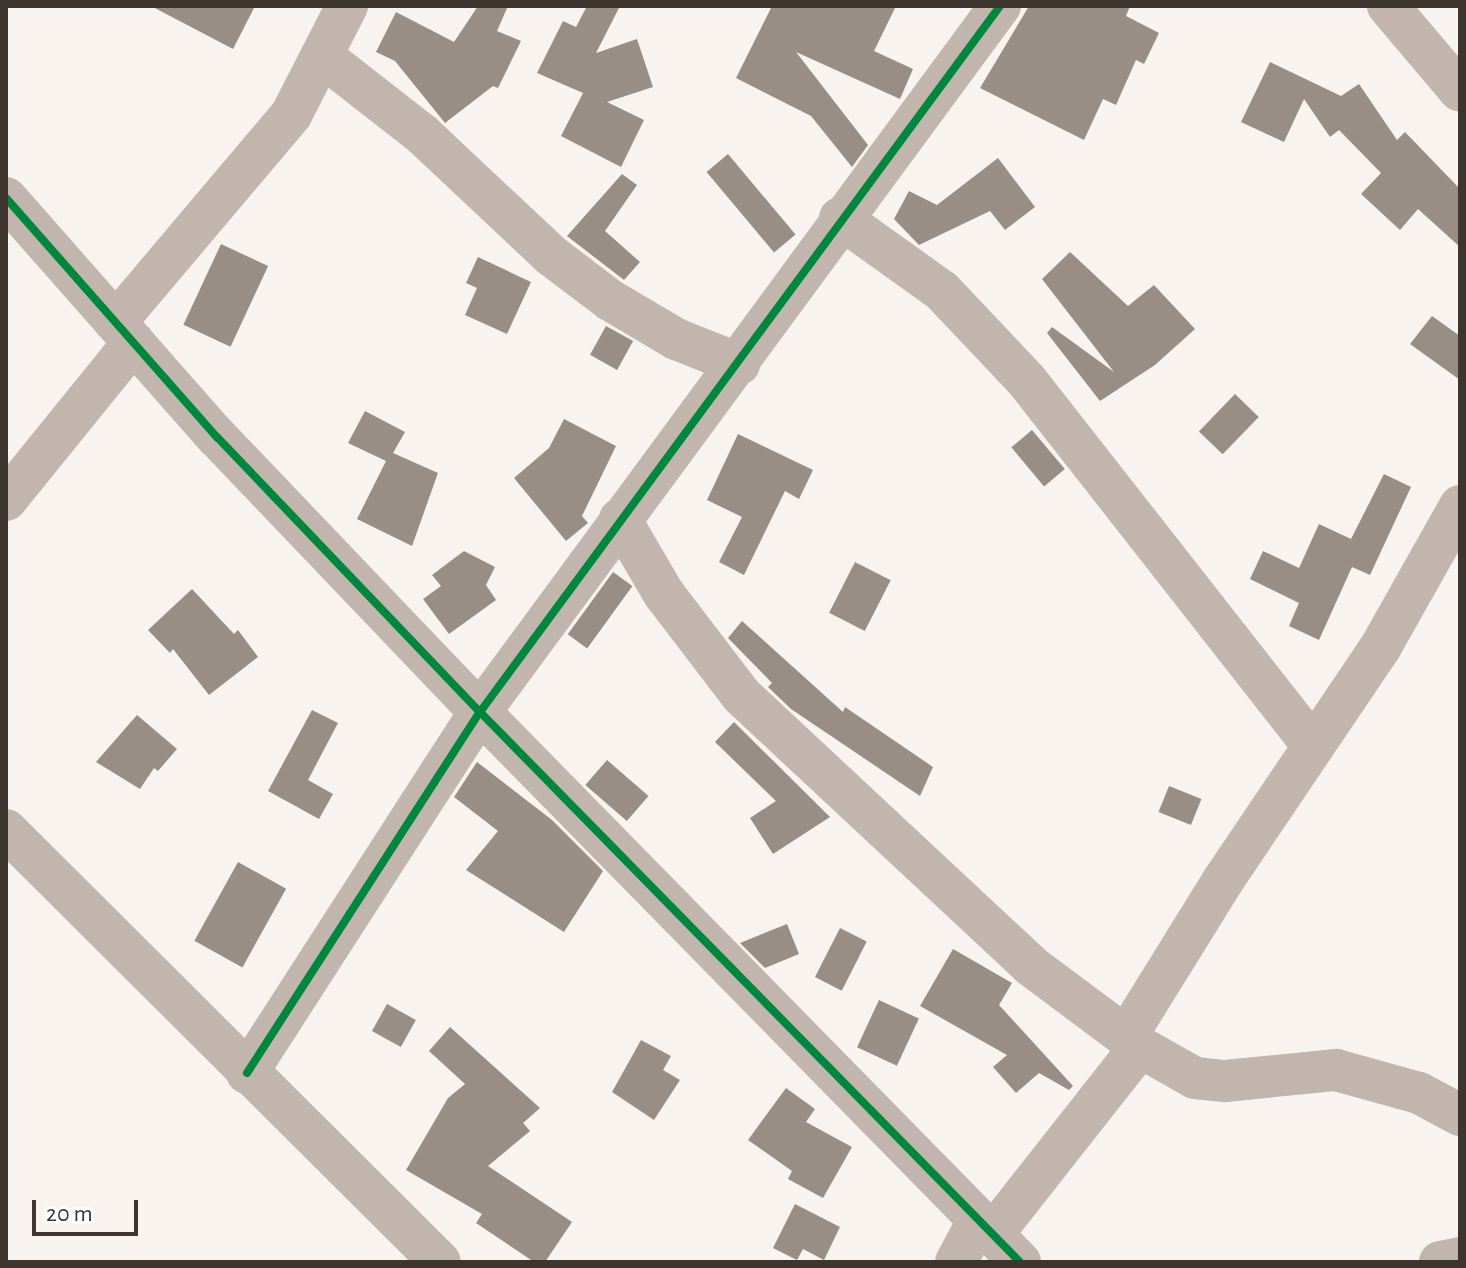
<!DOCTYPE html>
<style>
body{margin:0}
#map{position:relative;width:1466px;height:1268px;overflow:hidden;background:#f8f3ef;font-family:"Alegreya Sans",sans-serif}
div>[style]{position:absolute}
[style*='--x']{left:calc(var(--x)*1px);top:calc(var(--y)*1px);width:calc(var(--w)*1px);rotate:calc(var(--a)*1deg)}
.building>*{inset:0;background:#998e86;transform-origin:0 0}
.minor>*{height:42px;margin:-21px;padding:0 21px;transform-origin:21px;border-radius:21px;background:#c1b5ae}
.cycleway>*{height:8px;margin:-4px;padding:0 4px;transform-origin:4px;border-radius:4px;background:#00873e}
span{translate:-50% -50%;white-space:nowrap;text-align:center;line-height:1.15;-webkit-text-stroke:8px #fff;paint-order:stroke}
.frame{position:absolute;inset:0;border:8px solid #3f352f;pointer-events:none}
.scale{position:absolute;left:32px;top:1200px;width:106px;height:36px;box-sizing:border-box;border:4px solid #3f352f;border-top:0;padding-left:10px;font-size:24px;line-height:28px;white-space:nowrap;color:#3f352f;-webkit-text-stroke:6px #fff;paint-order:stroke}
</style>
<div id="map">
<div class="building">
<i style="clip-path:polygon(151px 6px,255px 6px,233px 49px)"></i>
<i style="clip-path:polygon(478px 6px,508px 6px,497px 31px,521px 41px,498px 88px,493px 86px,445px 123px,395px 61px,376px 52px,396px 12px,454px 42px)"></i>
<i style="clip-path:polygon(587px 6px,620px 6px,596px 53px,637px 39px,653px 87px,607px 102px,644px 120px,621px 167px,561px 136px,583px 93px,537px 73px,563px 21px,576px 27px)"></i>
<i style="clip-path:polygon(772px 6px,896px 6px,874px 51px,913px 69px,900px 99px,796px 52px,868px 145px,852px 167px,811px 116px,736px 78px)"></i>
<i style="clip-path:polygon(1029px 6px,1130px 6px,1126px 16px,1159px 33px,1144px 64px,1136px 60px,1116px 105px,1103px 99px,1084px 140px,980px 88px)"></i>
<i style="clip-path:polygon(1270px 62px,1341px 96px,1359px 84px,1397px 140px,1405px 132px,1460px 189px,1460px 247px,1418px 209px,1400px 230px,1361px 194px,1381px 173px,1339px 130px,1330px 137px,1304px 99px,1284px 142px,1241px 122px)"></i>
<i style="left:728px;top:154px;width:105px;height:28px;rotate:50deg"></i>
<i style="clip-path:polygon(998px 158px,1035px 207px,1005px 230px,990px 211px,919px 245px,894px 219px,909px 191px,937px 205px)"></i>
<i style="clip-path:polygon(622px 174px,637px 185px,605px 231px,640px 262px,624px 280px,567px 236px)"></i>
<i style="left:221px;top:244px;width:52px;height:89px;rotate:25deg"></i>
<i style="clip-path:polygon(1070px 252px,1128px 306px,1154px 285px,1195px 329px,1155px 365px,1100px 401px,1047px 333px,1052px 327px,1114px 372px,1042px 279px)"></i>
<i style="clip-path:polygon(478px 257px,531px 282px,507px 334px,465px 315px,477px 288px,466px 283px)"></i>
<i style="clip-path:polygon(1432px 316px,1460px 336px,1460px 380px,1410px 344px)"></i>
<i style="left:606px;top:326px;width:31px;height:33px;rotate:29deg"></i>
<i style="left:1235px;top:394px;width:33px;height:52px;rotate:44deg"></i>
<i style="clip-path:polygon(365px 411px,405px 432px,393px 453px,438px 473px,412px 546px,357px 519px,386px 461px,348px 443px)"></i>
<i style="clip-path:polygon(564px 419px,616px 446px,582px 516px,588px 523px,566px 541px,514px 478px,549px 448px)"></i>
<i style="left:1032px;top:430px;width:51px;height:27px;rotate:50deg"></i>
<i style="clip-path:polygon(738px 434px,813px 470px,799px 499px,785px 491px,744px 575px,719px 562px,742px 517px,707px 500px)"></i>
<i style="clip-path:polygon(1384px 474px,1411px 487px,1370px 575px,1352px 567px,1319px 640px,1289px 626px,1299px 603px,1250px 579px,1263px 551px,1299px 568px,1319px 524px,1351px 539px)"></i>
<i style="clip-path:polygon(464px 551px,495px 567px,486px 585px,496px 600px,449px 634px,423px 599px,441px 586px,432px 575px)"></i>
<i style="left:855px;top:562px;width:40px;height:57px;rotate:27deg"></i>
<i style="left:613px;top:572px;width:24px;height:77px;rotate:36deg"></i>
<i style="clip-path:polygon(192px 589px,234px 634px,238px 630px,258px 657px,209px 695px,173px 649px,170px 653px,148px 630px)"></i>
<i style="clip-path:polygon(742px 621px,843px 712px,845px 707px,933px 767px,920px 796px,791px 709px,768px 687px,772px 683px,728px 638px)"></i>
<i style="clip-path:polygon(312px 710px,338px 723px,308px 780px,333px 794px,319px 819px,268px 791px)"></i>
<i style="clip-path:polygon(137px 715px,177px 749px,158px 771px,154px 768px,140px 789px,96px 762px)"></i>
<i style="clip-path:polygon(734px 722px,830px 817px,773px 854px,750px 818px,776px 801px,715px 742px)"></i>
<i style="left:607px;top:760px;width:55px;height:33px;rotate:41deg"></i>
<i style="clip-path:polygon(477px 762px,552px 820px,603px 871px,564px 932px,466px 870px,498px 831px,454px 797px)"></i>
<i style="left:1169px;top:786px;width:35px;height:28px;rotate:22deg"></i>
<i style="left:238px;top:862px;width:55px;height:90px;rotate:29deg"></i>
<i style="clip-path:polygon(787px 924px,799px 954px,765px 968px,740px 943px)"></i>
<i style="left:840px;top:928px;width:30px;height:55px;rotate:27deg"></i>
<i style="clip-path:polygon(953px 949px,1012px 983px,999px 1005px,1073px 1086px,1069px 1090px,1039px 1073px,1016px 1093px,993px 1067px,1007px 1055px,920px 1006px)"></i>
<i style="left:879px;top:1000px;width:44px;height:52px;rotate:25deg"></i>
<i style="left:387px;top:1004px;width:33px;height:31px;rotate:29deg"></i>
<i style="clip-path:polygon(450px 1027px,540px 1108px,523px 1123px,530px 1131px,488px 1166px,572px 1222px,545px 1262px,534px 1262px,476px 1223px,482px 1214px,406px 1170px,448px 1098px,465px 1084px,429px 1051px)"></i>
<i style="clip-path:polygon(641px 1040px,671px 1056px,663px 1070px,680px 1080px,654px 1120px,612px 1092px)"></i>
<i style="clip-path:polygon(786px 1088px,815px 1109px,806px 1122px,852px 1147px,823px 1198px,788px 1179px,792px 1171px,748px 1140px)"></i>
<i style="clip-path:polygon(795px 1204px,840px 1227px,824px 1260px,803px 1249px,797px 1260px,773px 1248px)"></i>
</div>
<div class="minor">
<i style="--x:1388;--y:6;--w:111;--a:49.7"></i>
<i style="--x:322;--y:56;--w:128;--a:38"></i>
<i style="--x:423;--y:135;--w:177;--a:43.2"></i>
<i style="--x:552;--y:256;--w:73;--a:37.2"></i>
<i style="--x:610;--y:300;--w:77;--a:30.6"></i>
<i style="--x:676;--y:339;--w:68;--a:21.6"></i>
<i style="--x:6;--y:198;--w:319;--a:48.6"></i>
<i style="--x:217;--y:437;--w:381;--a:46.3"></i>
<i style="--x:480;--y:712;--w:771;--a:45.53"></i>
<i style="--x:840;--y:218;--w:125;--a:35.6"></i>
<i style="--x:942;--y:291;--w:124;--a:46.6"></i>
<i style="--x:1027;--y:381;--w:464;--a:51.9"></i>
<i style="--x:116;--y:322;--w:271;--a:-49.8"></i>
<i style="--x:291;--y:115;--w:123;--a:-62.8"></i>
<i style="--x:6;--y:500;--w:203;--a:-51"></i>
<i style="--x:620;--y:519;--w:87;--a:59.6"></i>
<i style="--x:664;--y:594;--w:128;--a:52.6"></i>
<i style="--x:742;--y:696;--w:394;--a:43"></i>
<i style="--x:1030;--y:965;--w:137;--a:36.7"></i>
<i style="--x:1140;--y:1047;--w:63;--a:29.4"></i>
<i style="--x:1195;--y:1078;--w:30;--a:6"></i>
<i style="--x:1225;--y:1081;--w:112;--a:-5.7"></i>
<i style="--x:1336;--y:1070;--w:86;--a:15.5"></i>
<i style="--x:1419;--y:1093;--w:47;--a:28.2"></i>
<i style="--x:6;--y:830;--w:612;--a:44.87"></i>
<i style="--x:1126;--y:1037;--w:186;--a:-58.2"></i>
<i style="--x:1224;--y:879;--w:279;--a:-56"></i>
<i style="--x:1380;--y:648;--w:163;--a:-60.6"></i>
<i style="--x:247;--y:1073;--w:430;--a:-57.2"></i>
<i style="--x:480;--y:712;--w:877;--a:-53.63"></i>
<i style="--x:992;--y:1235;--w:239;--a:-51.8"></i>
<i style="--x:956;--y:1262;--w:47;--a:-61.8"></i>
<i style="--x:1440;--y:1262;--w:20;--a:-11"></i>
</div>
<div class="cycleway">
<i style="--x:6;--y:198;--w:319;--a:48.6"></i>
<i style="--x:217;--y:437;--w:381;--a:46.3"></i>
<i style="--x:480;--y:712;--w:771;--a:45.53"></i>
<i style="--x:247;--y:1073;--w:430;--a:-57.2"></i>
<i style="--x:480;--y:712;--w:877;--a:-53.63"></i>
</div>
<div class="frame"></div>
<div class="scale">20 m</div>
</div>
